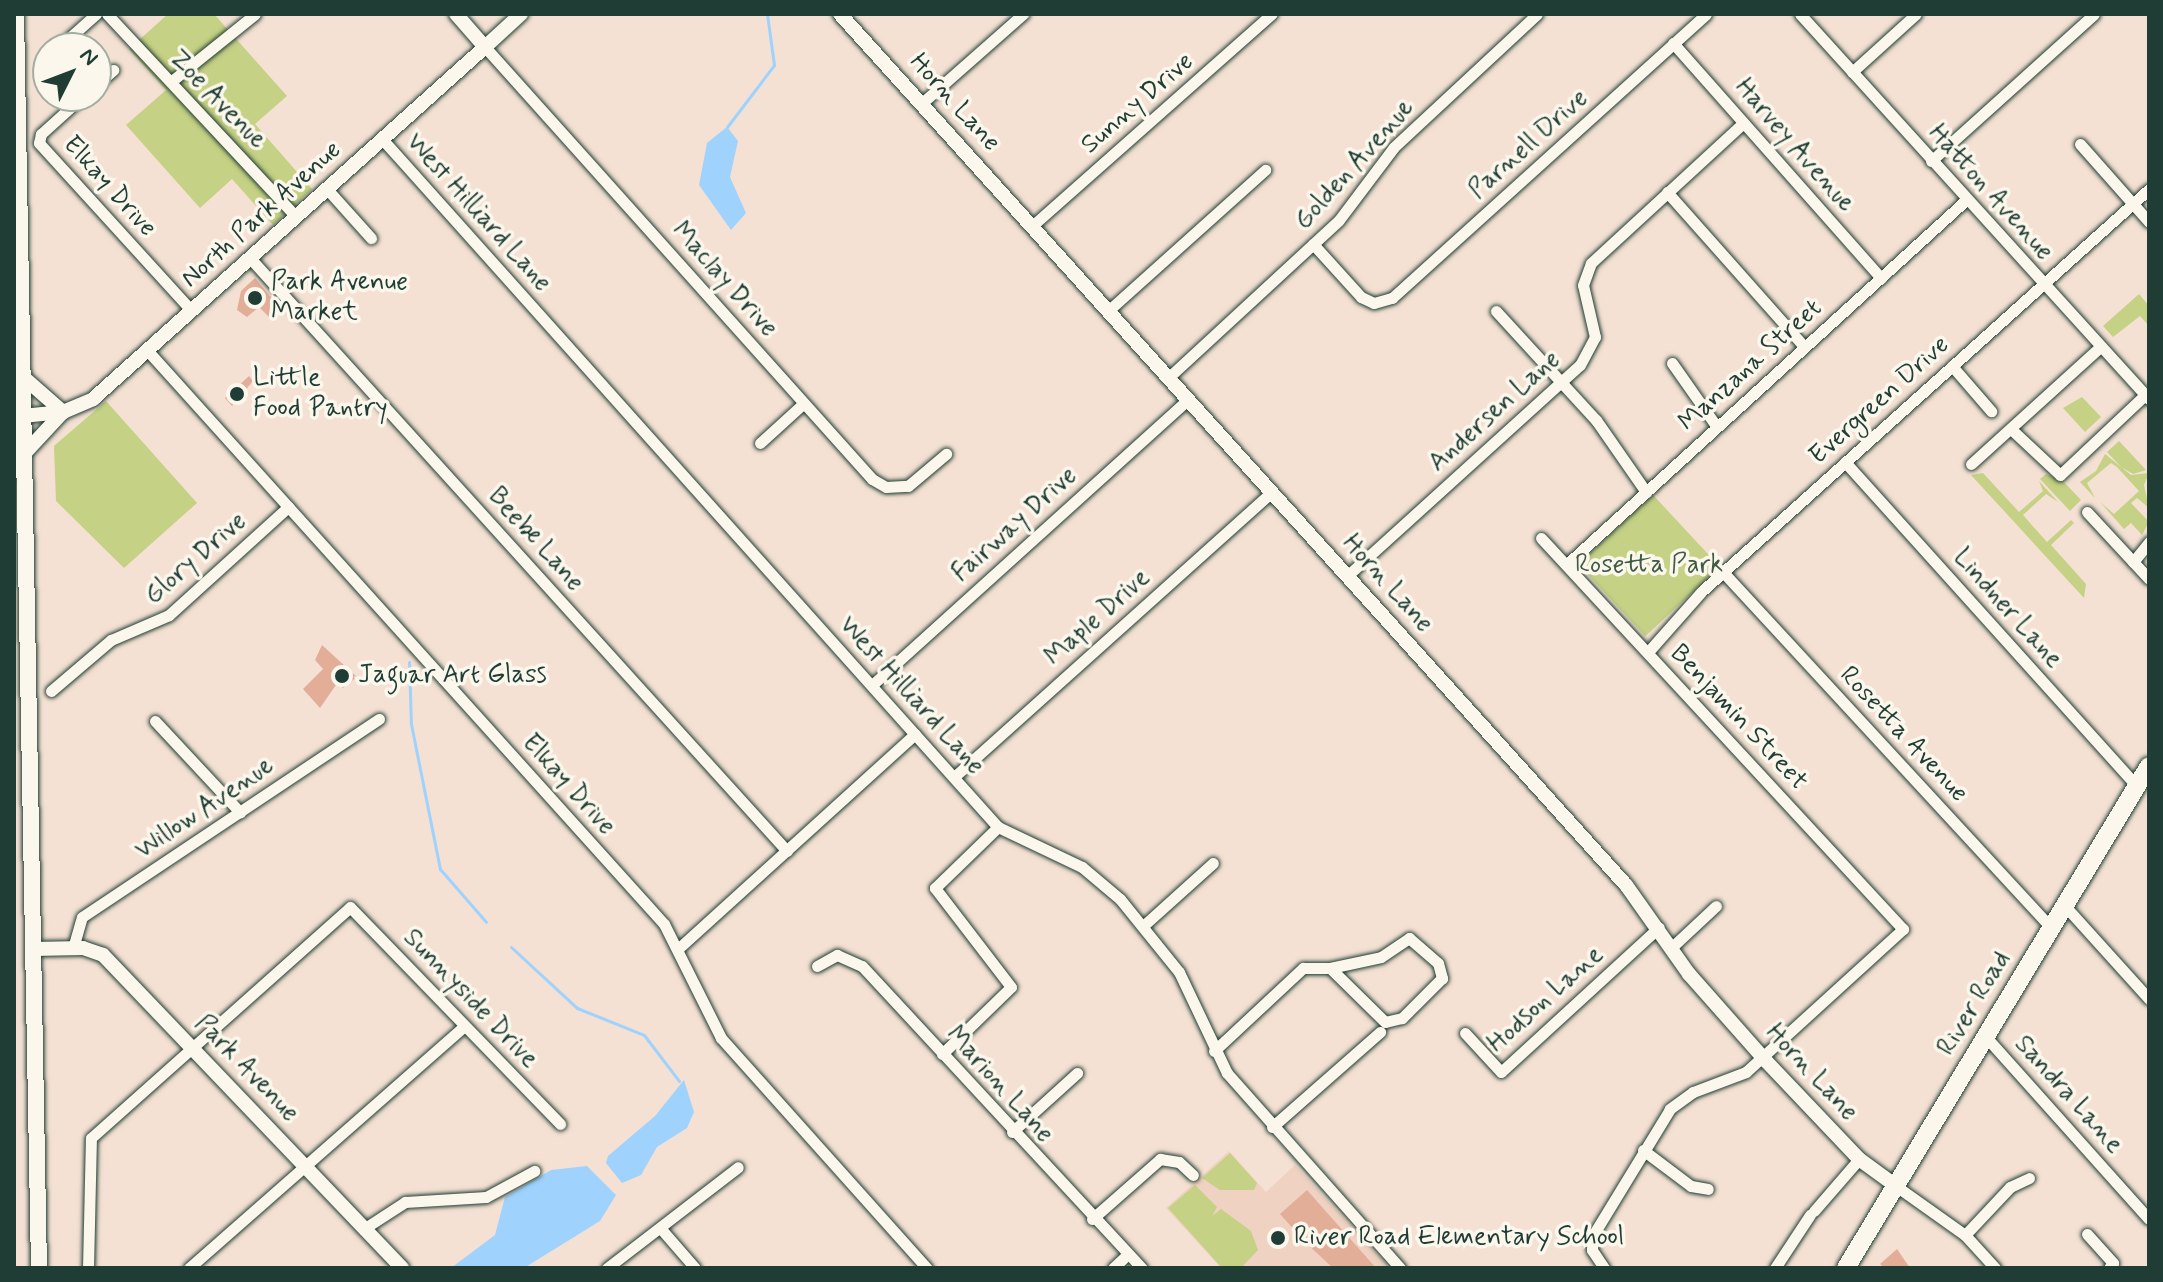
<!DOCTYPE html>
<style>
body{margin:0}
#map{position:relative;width:2163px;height:1282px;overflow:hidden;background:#f4e1d3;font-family:Mynerve,sans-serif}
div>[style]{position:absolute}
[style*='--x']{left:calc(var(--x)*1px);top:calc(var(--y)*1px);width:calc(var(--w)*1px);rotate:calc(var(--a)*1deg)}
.built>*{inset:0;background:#efd2c1}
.green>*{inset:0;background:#c5d184;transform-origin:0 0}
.water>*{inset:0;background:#9fd2fd}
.stream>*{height:3px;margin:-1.5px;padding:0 1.5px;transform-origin:1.5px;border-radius:1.5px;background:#9fd2fd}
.building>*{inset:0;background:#e3ae98}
.roads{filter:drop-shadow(0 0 2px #1f3d34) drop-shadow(0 0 2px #1f3d34)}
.minor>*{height:11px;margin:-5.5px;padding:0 5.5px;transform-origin:5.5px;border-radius:5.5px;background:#fbf7ec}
.tertiary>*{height:14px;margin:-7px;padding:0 7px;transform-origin:7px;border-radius:7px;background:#fbf7ec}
.secondary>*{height:16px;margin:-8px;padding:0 8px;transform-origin:8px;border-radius:8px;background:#fbf7ec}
.primary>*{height:18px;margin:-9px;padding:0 9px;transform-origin:9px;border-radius:9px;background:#fbf7ec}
.dots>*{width:22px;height:22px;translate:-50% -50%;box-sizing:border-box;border:4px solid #fbf7ec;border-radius:50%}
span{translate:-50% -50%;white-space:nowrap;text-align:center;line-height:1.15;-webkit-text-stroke:7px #fbf7ec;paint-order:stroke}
.street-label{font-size:26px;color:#1f3d34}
.poi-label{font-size:26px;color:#1f3d34}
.left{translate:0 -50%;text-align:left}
.park-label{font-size:26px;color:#405b44}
.frame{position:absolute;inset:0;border:16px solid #1f3d34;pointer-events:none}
.north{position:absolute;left:32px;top:32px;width:80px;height:80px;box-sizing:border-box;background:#fbf7ec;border:2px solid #a3ada2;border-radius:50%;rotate:48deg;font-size:22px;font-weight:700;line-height:32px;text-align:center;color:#1f3d34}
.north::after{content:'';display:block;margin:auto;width:28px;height:36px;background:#1f3d34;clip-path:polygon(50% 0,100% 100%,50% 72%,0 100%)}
</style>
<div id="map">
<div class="built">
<i style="clip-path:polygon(1229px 1151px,1266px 1192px,1295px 1165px,1390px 1268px,1221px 1268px,1166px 1208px)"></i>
</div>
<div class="green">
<i style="clip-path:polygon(168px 14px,214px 14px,287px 96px,255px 124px,312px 189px,273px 225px,232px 179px,200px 208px,126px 125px,166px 90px,129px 49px)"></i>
<i style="clip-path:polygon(2139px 294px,2149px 306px,2149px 326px,2140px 316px,2113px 337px,2103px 326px)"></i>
<i style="clip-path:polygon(2082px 397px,2101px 417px,2085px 432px,2063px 408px)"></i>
<i style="clip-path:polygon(106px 401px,197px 503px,124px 568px,56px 501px,54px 446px)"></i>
<i style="clip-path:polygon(2119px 441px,2146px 470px,2133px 474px,2121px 467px,2107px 452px)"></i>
<i style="clip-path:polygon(2105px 454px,2131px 475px,2149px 473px,2144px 485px,2149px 508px,2137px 498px,2131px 503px,2149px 522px,2142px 535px,2131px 523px,2124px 529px,2100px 502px,2114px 514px,2139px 491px,2117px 467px,2111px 463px,2087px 483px,2095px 498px,2080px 482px,2096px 471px)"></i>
<i style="clip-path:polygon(1983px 473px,2019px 512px,2043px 491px,2039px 481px,2058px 502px,2046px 494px,2023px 515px,2047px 542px,2071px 520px,2074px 523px,2051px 545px,2086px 584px,2084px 598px,1971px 475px)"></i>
<i style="clip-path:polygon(2046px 474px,2063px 481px,2081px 500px,2070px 511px,2040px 479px)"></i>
<i style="left:1653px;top:495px;width:98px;height:102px;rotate:47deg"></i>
<i style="clip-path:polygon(1230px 1153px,1257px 1183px,1254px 1190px,1220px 1190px,1202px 1178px)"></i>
<i style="clip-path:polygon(1195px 1185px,1217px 1207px,1212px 1216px,1221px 1209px,1251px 1231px,1258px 1250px,1241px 1268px,1222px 1268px,1168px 1208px)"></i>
</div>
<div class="water">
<i style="clip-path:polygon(727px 127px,738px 141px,730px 177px,746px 213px,731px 230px,699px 185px,707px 143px)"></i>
<i style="clip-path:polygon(684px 1080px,694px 1112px,687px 1128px,657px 1147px,641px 1175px,622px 1183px,606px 1163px,608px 1156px,655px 1116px)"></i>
<i style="clip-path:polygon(587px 1166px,616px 1195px,600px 1221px,524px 1268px,451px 1268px,495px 1235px,505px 1197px,551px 1170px)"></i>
</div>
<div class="stream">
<i style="--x:727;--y:127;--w:78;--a:-52.8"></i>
<i style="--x:774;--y:65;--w:51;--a:-97.8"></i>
<i style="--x:409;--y:662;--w:62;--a:88.2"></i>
<i style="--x:411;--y:724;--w:148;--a:78.7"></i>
<i style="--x:440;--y:869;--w:70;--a:49"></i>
<i style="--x:511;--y:947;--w:90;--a:42.7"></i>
<i style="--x:577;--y:1008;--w:72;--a:21.9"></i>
<i style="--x:644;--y:1035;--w:58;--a:52.7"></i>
</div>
<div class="building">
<i style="clip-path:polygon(255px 278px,280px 308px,270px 318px,259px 307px,247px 317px,237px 310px,241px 291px)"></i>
<i style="clip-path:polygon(249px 376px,253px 381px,232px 406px,225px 398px)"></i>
<i style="clip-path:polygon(322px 645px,357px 677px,343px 688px,338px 682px,320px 708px,303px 689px,323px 669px,315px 660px)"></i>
<i style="clip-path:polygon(1307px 1190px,1376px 1268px,1333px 1268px,1306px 1243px,1280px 1214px)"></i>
<i style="clip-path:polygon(1897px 1249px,1910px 1268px,1884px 1268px,1880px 1264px)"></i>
</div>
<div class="roads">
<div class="minor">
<i style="--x:107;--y:14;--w:277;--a:47"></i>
<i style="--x:1800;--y:14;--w:520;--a:47.81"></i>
<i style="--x:1673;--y:43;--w:314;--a:48.5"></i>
<i style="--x:485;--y:47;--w:580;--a:48.14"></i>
<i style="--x:872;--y:479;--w:16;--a:30"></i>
<i style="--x:886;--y:487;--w:22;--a:-3"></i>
<i style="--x:908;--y:486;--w:50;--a:-40.1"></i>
<i style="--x:58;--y:48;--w:51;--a:-41.8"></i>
<i style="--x:1852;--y:72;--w:86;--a:-42.2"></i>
<i style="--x:173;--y:80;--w:105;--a:-38.8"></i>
<i style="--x:96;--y:85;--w:23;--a:-41"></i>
<i style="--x:83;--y:96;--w:57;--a:137.9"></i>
<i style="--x:41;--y:134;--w:9;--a:103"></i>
<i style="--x:39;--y:143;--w:226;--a:47.7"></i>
<i style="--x:922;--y:103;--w:135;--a:-41.4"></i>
<i style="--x:383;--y:140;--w:922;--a:48.17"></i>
<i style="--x:998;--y:827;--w:93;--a:25.5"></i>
<i style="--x:1082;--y:867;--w:50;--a:40.1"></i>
<i style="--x:1120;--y:899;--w:94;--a:51.1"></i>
<i style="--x:1179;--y:972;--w:112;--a:64.6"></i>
<i style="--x:1227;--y:1073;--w:261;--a:48.4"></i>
<i style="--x:2080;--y:144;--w:104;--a:48.5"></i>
<i style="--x:1931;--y:161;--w:219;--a:-42"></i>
<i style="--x:327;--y:189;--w:66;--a:48.1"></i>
<i style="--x:1667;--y:192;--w:205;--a:48.4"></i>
<i style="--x:1032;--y:226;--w:320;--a:-41.5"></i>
<i style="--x:1313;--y:244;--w:72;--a:47.8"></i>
<i style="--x:1361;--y:297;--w:14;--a:25"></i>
<i style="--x:1374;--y:303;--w:19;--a:-16"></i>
<i style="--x:1392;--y:298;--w:423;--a:-42.1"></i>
<i style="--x:250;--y:258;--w:800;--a:47.84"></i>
<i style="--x:1109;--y:310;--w:210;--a:-41.9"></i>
<i style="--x:1496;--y:311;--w:148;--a:47.5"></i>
<i style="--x:1596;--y:420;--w:88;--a:55.2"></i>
<i style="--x:147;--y:350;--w:773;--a:47.99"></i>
<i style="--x:664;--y:924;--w:127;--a:63.4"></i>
<i style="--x:721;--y:1038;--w:309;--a:48.2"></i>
<i style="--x:1672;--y:363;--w:78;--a:54.9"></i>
<i style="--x:1952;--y:366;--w:60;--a:49.1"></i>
<i style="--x:1169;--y:377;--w:231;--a:-42.7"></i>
<i style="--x:1339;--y:220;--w:91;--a:-53"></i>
<i style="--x:1394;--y:147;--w:195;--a:-42.9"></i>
<i style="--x:2011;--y:429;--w:67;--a:43.2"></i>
<i style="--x:2060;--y:475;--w:117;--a:-43.3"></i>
<i style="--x:760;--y:443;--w:59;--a:-42.3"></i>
<i style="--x:1845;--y:462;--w:436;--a:48"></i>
<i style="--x:1971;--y:464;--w:174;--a:-42.2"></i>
<i style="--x:2087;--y:512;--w:91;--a:47.2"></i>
<i style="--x:1541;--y:538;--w:533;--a:47.21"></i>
<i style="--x:1903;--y:929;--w:212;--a:137.7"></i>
<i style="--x:1746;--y:1072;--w:57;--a:159.3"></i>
<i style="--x:1693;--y:1092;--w:29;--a:144"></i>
<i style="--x:1670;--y:1109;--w:148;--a:121.4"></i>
<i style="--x:1593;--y:1235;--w:15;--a:94"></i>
<i style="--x:1592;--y:1250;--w:22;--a:56"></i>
<i style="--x:2133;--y:562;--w:26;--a:-51"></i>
<i style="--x:1566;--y:565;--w:542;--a:-42.38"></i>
<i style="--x:1723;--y:572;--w:485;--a:47.3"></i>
<i style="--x:1347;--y:576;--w:314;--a:-42.2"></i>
<i style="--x:1580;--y:365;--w:32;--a:-62"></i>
<i style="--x:1595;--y:337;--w:53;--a:-103"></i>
<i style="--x:1583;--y:285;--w:23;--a:-70"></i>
<i style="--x:1591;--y:263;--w:207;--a:-42.6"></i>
<i style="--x:1648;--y:652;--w:80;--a:-48.5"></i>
<i style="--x:1701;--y:592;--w:603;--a:-41.97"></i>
<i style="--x:872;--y:685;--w:426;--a:-42.1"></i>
<i style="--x:51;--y:691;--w:79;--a:-40.4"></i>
<i style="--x:111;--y:640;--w:63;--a:-23.3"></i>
<i style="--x:169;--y:615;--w:161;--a:-42.2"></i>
<i style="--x:155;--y:721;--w:125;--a:47"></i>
<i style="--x:954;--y:777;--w:427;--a:-41.9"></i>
<i style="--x:2065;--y:906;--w:125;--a:47.9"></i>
<i style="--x:1143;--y:926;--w:94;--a:-42"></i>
<i style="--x:1409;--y:938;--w:38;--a:41"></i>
<i style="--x:1438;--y:963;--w:16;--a:75"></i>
<i style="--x:1442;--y:978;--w:57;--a:135"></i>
<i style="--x:1402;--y:1018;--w:17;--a:167"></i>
<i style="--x:1385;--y:1022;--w:77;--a:-135.5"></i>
<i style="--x:1330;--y:968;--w:52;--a:-12.2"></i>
<i style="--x:1381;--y:957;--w:34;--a:-34"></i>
<i style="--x:680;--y:947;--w:317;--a:-42.2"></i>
<i style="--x:1672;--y:947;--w:60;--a:-43"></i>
<i style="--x:73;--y:948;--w:32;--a:-74"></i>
<i style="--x:82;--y:917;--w:357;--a:-33.7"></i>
<i style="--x:817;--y:966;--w:23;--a:-29"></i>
<i style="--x:837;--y:955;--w:27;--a:24"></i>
<i style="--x:862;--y:966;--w:412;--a:47.2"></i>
<i style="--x:1465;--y:1033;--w:53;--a:47.3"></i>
<i style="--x:1501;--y:1072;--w:214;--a:-42.5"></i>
<i style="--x:1986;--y:1037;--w:244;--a:48.2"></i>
<i style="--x:1214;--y:1051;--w:122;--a:-43"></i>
<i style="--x:1303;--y:968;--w:27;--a:0"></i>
<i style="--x:942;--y:1054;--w:96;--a:-44.2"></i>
<i style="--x:1011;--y:987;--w:125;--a:-127.5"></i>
<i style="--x:935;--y:888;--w:88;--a:-44.1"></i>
<i style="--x:1272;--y:1127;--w:144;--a:-41.3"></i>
<i style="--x:1012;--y:1132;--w:88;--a:-42.2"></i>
<i style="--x:1643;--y:1150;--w:60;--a:36.9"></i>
<i style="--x:1691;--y:1186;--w:17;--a:10"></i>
<i style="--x:1896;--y:1186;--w:85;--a:35.4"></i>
<i style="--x:1965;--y:1235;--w:45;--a:47.7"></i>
<i style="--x:1814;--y:1211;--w:69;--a:-49.1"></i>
<i style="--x:1092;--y:1219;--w:91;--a:-41.4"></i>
<i style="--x:1160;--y:1159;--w:19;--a:9"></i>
<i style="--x:1179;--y:1162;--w:19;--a:43"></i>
<i style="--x:365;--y:1228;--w:48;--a:-33"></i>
<i style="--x:405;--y:1202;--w:81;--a:-3.5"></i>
<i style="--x:486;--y:1197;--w:55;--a:-28.4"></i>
<i style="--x:662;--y:1230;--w:50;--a:49"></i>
<i style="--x:2087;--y:1234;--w:39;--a:48"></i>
<i style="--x:2113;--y:1263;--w:6;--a:129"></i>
<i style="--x:1965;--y:1235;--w:66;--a:-46.8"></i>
<i style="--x:2010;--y:1187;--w:21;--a:-25"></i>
<i style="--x:88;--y:1268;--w:130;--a:-88.7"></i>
<i style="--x:91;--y:1138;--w:347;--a:-41.7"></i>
<i style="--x:350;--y:907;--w:302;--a:45.9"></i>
<i style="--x:189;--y:1268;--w:365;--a:-41.3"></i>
<i style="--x:607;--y:1268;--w:165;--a:-37.6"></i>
<i style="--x:1113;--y:1268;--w:18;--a:-43"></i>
<i style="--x:1775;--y:1268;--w:64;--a:-56.6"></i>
</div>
<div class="tertiary">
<i style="--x:840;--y:14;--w:1173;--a:47.94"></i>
<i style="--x:1626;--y:885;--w:109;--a:54.7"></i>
<i style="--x:1689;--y:974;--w:116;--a:48.5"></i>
<i style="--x:1766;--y:1061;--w:135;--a:46.5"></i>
<i style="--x:1859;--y:1159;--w:46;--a:36.1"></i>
<i style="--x:485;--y:47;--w:49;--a:-42.5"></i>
<i style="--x:22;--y:376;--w:55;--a:41.3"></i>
<i style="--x:63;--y:412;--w:59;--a:132.9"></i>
<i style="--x:22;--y:416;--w:41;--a:-5.6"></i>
<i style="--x:63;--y:412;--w:33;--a:-23"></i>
<i style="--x:93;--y:399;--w:527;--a:-41.92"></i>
<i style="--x:485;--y:47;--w:44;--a:-131.3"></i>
<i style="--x:33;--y:949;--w:50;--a:-1.1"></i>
<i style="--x:83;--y:948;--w:21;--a:19"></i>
<i style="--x:103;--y:955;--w:433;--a:46.3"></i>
</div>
<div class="secondary">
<i style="--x:16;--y:14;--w:1254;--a:88.95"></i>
</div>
<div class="primary">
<i style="--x:1846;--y:1268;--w:586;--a:-58.89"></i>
</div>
</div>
<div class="dots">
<i style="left:255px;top:298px;background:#1f3d34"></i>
<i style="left:237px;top:394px;background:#1f3d34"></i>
<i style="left:342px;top:676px;background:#1f3d34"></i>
<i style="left:1278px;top:1238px;background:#1f3d34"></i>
</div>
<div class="street-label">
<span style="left:217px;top:100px;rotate:46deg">Zoe Avenue</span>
<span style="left:954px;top:103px;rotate:48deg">Horn Lane</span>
<span style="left:1138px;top:104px;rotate:-41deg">Sunny Drive</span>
<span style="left:1529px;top:145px;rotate:-42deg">Parnell Drive</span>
<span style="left:1794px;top:146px;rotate:49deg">Harvey Avenue</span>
<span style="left:1355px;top:165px;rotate:-48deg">Golden Avenue</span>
<span style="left:109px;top:187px;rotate:48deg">Elkay Drive</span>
<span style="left:1990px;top:193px;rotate:48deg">Hatton Avenue</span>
<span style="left:478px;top:213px;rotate:48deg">West Hilliard Lane</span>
<span style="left:262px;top:215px;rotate:-42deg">North Park Avenue</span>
<span style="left:724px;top:280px;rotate:48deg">Maclay Drive</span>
<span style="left:1751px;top:366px;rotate:-42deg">Manzana Street</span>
<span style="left:1880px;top:401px;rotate:-42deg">Evergreen Drive</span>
<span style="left:1495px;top:412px;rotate:-42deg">Andersen Lane</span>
<span style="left:1015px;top:525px;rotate:-42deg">Fairway Drive</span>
<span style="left:535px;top:540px;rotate:48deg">Beebe Lane</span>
<span style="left:196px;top:559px;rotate:-41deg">Glory Drive</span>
<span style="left:1387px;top:584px;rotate:48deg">Horn Lane</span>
<span style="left:2007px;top:609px;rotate:48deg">Lindner Lane</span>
<span style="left:1098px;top:618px;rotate:-42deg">Maple Drive</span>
<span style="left:911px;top:696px;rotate:48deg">West Hilliard Lane</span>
<span style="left:1738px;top:718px;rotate:47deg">Benjamin Street</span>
<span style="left:1903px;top:735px;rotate:47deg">Rosetta Avenue</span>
<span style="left:568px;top:785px;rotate:48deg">Elkay Drive</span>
<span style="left:205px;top:809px;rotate:-34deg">Willow Avenue</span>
<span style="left:470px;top:999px;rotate:46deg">Sunnyside Drive</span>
<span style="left:1546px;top:1000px;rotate:-42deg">Hodson Lane</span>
<span style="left:1975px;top:1004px;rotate:-59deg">River Road</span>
<span style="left:246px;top:1069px;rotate:46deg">Park Avenue</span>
<span style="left:1811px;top:1073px;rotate:47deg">Horn Lane</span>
<span style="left:999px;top:1085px;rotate:48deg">Marion Lane</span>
<span style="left:2068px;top:1095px;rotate:48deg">Sandra Lane</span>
</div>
<div class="poi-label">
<span class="left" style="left:271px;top:298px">Park Avenue<br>Market</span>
<span class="left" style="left:253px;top:394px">Little<br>Food Pantry</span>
<span class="left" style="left:358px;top:676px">Jaguar Art Glass</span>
<span class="left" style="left:1294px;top:1238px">River Road Elementary School</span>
</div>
<div class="park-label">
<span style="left:1649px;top:566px">Rosetta Park</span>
</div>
<div class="frame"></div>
<div class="north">N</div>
</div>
